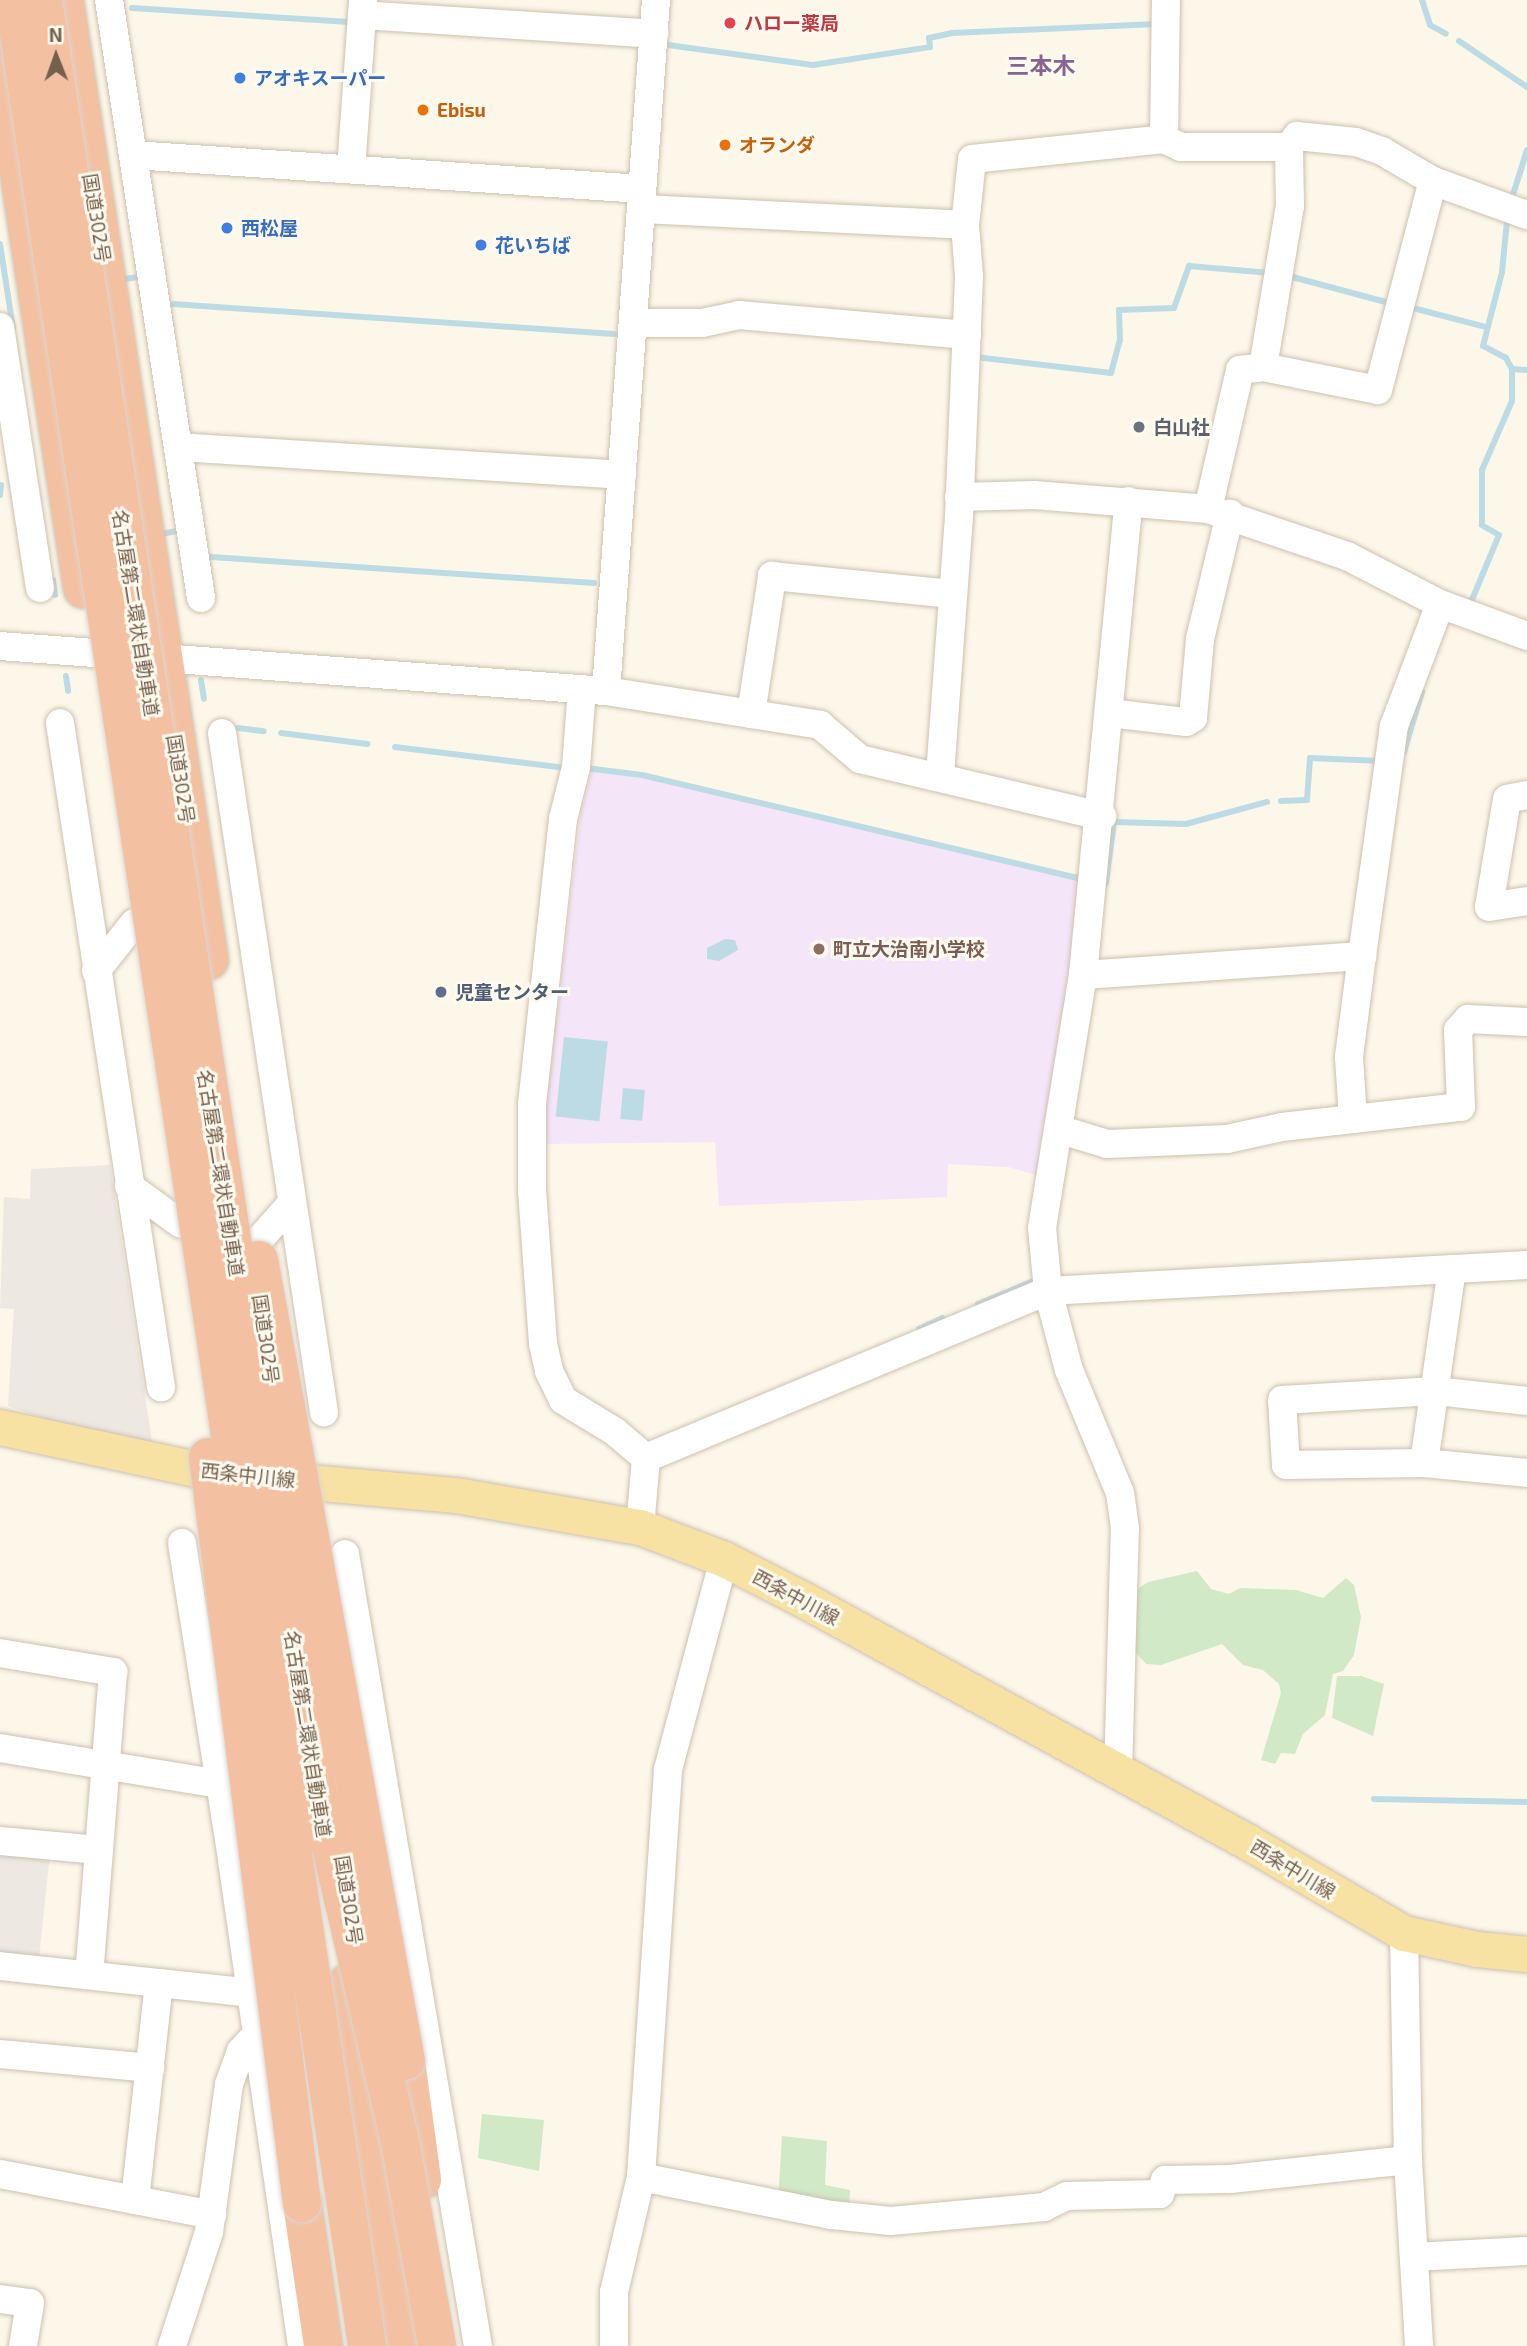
<!DOCTYPE html>
<meta charset="utf-8">
<style>
body{margin:0}
#map{position:relative;width:1527px;height:2346px;overflow:hidden;background:#fcf7e9;font-family:"Exo 2","Noto Sans JP",sans-serif}
div>[style]{position:absolute}
[style*='--x']{left:calc(var(--x)*1px);top:calc(var(--y)*1px);width:calc(var(--w)*1px);rotate:calc(var(--a)*1deg)}
.industrial>*{inset:0;background:#ede8e2}
.education>*{inset:0;background:#f4e5f8}
.green>*{inset:0;background:#d1e9c7}
.water>*{inset:0;background:#bddbe5;transform-origin:0 0}
.stream>*{height:6px;margin:-3px;padding:0 3px;transform-origin:3px;border-radius:3px;background:#bddbe5}
.roads{filter:drop-shadow(0 0 2px #cec0af) drop-shadow(0 0 2px #cec0af)}
.minor>*{height:28px;margin:-14px;padding:0 14px;transform-origin:14px;border-radius:14px;background:#fff}
.major>*{height:35px;margin:-17.5px;padding:0 17.5px;transform-origin:17.5px;border-radius:17.5px;background:#f7e2a4}
.highway>*{height:38px;margin:-19px;padding:0 19px;transform-origin:19px;border-radius:19px;background:#f3c1a2}
.bridges{filter:drop-shadow(0 0 2px #dbd6d1) drop-shadow(0 0 2px #dbd6d1)}
.highway-bridge>*{height:38px;margin:-19px;padding:0 19px;transform-origin:19px;border-radius:19px;background:#f3c1a2}
.dots>*{width:19px;height:19px;translate:-50% -50%;box-sizing:border-box;border:4px solid #fefaef;border-radius:50%}
span{translate:-50% -50%;white-space:nowrap;text-align:center;line-height:1.15;-webkit-text-stroke:6px #fefaef;paint-order:stroke}
.health-label{font-size:19px;color:#be3a42;font-weight:700}
.left{translate:0 -50%;text-align:left}
.shop-label{font-size:19px;color:#366cbe;font-weight:700}
.food-label{font-size:19px;color:#c56008;font-weight:700}
.street-label{font-size:19px;color:#75604d}
.worship-label{font-size:19px;color:#5b616d;font-weight:700}
.education-label{font-size:19px;color:#785e54;font-weight:700}
.service-label{font-size:19px;color:#4e5e75;font-weight:700}
.quarter-label{font-size:23px;color:#886591;font-weight:700}
.north{position:absolute;left:21px;top:21px;width:70px;height:70px;-webkit-text-stroke:5px #fefaef;paint-order:stroke;rotate:359deg;font-size:19px;font-weight:700;line-height:28px;text-align:center;color:#75604d}
.north::after{content:'';display:block;margin:auto;width:24px;height:32px;background:#75604d;clip-path:polygon(50% 0,100% 100%,50% 72%,0 100%)}
</style>
<div id="map">
<div class="industrial">
<i style="clip-path:polygon(110px 1165px,153px 1448px,72px 1428px,8px 1406px,14px 1309px,0 1308px,4px 1197px,30px 1199px,31px 1169px)"></i>
<i style="clip-path:polygon(0 1850px,50px 1853px,39px 1958px,0 1954px)"></i>
</div>
<div class="education">
<i style="clip-path:polygon(592px 771px,642px 778px,1083px 881px,1043px 1177px,1008px 1167px,948px 1164px,947px 1197px,719px 1206px,715px 1142px,542px 1144px,552px 1017px,557px 1017px,581px 811px)"></i>
</div>
<div class="green">
<i style="clip-path:polygon(1197px 1571px,1211px 1589px,1229px 1594px,1240px 1588px,1296px 1590px,1323px 1598px,1346px 1578px,1354px 1585px,1361px 1617px,1354px 1655px,1343px 1671px,1333px 1674px,1325px 1715px,1303px 1734px,1295px 1754px,1281px 1753px,1275px 1764px,1261px 1760px,1281px 1693px,1279px 1684px,1263px 1670px,1243px 1665px,1222px 1644px,1161px 1665px,1146px 1664px,1130px 1646px,1131px 1593px,1148px 1582px)"></i>
<i style="clip-path:polygon(1337px 1676px,1361px 1676px,1384px 1684px,1373px 1736px,1332px 1718px)"></i>
<i style="clip-path:polygon(482px 2114px,544px 2120px,539px 2171px,478px 2158px)"></i>
<i style="clip-path:polygon(782px 2136px,827px 2141px,825px 2185px,850px 2190px,849px 2213px,778px 2201px)"></i>
</div>
<div class="water">
<i style="clip-path:polygon(725px 939px,735px 940px,738px 950px,719px 961px,707px 959px,707px 948px)"></i>
<i style="left:564px;top:1037px;width:44px;height:80px;rotate:6deg"></i>
<i style="left:623px;top:1088px;width:22px;height:31px;rotate:5deg"></i>
</div>
<div class="stream">
<i style="--x:1422;--y:0;--w:26;--a:72"></i>
<i style="--x:1430;--y:25;--w:18;--a:29"></i>
<i style="--x:132;--y:8;--w:218;--a:3.7"></i>
<i style="--x:1459;--y:41;--w:82;--a:34.1"></i>
<i style="--x:668;--y:45;--w:146;--a:7.9"></i>
<i style="--x:813;--y:65;--w:118;--a:-8.7"></i>
<i style="--x:930;--y:47;--w:9;--a:-96"></i>
<i style="--x:929;--y:38;--w:24;--a:-12"></i>
<i style="--x:952;--y:33;--w:205;--a:-2.5"></i>
<i style="--x:1511;--y:201;--w:53;--a:-72.6"></i>
<i style="--x:0;--y:244;--w:85;--a:81.2"></i>
<i style="--x:1285;--y:275;--w:112;--a:15"></i>
<i style="--x:119;--y:280;--w:19;--a:-9"></i>
<i style="--x:173;--y:304;--w:442;--a:3.9"></i>
<i style="--x:1409;--y:307;--w:80;--a:14.6"></i>
<i style="--x:975;--y:357;--w:137;--a:6.7"></i>
<i style="--x:1111;--y:373;--w:34;--a:-75"></i>
<i style="--x:1120;--y:340;--w:30;--a:-92"></i>
<i style="--x:1119;--y:310;--w:55;--a:-2.1"></i>
<i style="--x:1174;--y:308;--w:45;--a:-70.3"></i>
<i style="--x:1189;--y:266;--w:82;--a:4.9"></i>
<i style="--x:1512;--y:369;--w:15;--a:4"></i>
<i style="--x:0;--y:495;--w:10;--a:-84"></i>
<i style="--x:161;--y:534;--w:16;--a:-11"></i>
<i style="--x:211;--y:557;--w:384;--a:3.9"></i>
<i style="--x:53;--y:580;--w:15;--a:82"></i>
<i style="--x:1469;--y:607;--w:78;--a:-67.4"></i>
<i style="--x:1499;--y:535;--w:20;--a:-150"></i>
<i style="--x:1482;--y:525;--w:55;--a:-90"></i>
<i style="--x:1482;--y:470;--w:75;--a:-66.5"></i>
<i style="--x:1512;--y:401;--w:32;--a:-90"></i>
<i style="--x:1512;--y:369;--w:13;--a:-119"></i>
<i style="--x:1506;--y:358;--w:26;--a:-152"></i>
<i style="--x:1483;--y:346;--w:76;--a:-75.6"></i>
<i style="--x:1502;--y:272;--w:51;--a:-84.4"></i>
<i style="--x:66;--y:676;--w:15;--a:82"></i>
<i style="--x:201;--y:680;--w:19;--a:81"></i>
<i style="--x:238;--y:728;--w:26;--a:7"></i>
<i style="--x:281;--y:733;--w:87;--a:7.3"></i>
<i style="--x:395;--y:747;--w:165;--a:7"></i>
<i style="--x:1404;--y:752;--w:63;--a:-73.3"></i>
<i style="--x:586;--y:768;--w:56;--a:7.1"></i>
<i style="--x:642;--y:775;--w:453;--a:13.3"></i>
<i style="--x:1281;--y:801;--w:26;--a:-2"></i>
<i style="--x:1307;--y:800;--w:42;--a:-85.9"></i>
<i style="--x:1310;--y:758;--w:71;--a:2.4"></i>
<i style="--x:1106;--y:883;--w:62;--a:-82.5"></i>
<i style="--x:1114;--y:822;--w:72;--a:1.6"></i>
<i style="--x:1186;--y:824;--w:84;--a:-15.2"></i>
<i style="--x:978;--y:1304;--w:63;--a:-22.5"></i>
<i style="--x:919;--y:1329;--w:26;--a:-25"></i>
<i style="--x:1374;--y:1799;--w:153;--a:1.1"></i>
</div>
<div class="roads">
<div class="minor">
<i style="--x:109;--y:0;--w:605;--a:81.25"></i>
<i style="--x:362;--y:15;--w:293;--a:3.7"></i>
<i style="--x:1164;--y:139;--w:139;--a:-89.2"></i>
<i style="--x:133;--y:155;--w:510;--a:3.82"></i>
<i style="--x:351;--y:169;--w:169;--a:-85.9"></i>
<i style="--x:641;--y:209;--w:324;--a:2.8"></i>
<i style="--x:633;--y:323;--w:69;--a:0"></i>
<i style="--x:702;--y:323;--w:38;--a:-12"></i>
<i style="--x:739;--y:315;--w:229;--a:5"></i>
<i style="--x:0;--y:327;--w:264;--a:81.3"></i>
<i style="--x:1263;--y:367;--w:163;--a:-80.5"></i>
<i style="--x:1290;--y:206;--w:59;--a:-91"></i>
<i style="--x:178;--y:447;--w:445;--a:3.6"></i>
<i style="--x:959;--y:497;--w:75;--a:-1.5"></i>
<i style="--x:1034;--y:495;--w:175;--a:4.6"></i>
<i style="--x:1208;--y:509;--w:147;--a:18.7"></i>
<i style="--x:1347;--y:556;--w:105;--a:27.3"></i>
<i style="--x:1440;--y:604;--w:93;--a:20.2"></i>
<i style="--x:1208;--y:509;--w:143;--a:-77"></i>
<i style="--x:1240;--y:370;--w:23;--a:-7"></i>
<i style="--x:1263;--y:367;--w:117;--a:11.3"></i>
<i style="--x:1378;--y:390;--w:216;--a:-75.3"></i>
<i style="--x:0;--y:646;--w:608;--a:4.25"></i>
<i style="--x:606;--y:691;--w:217;--a:9"></i>
<i style="--x:820;--y:725;--w:52;--a:40.4"></i>
<i style="--x:860;--y:759;--w:249;--a:13.3"></i>
<i style="--x:582;--y:689;--w:78;--a:94.4"></i>
<i style="--x:576;--y:767;--w:54;--a:104"></i>
<i style="--x:563;--y:819;--w:288;--a:96.2"></i>
<i style="--x:532;--y:1105;--w:85;--a:90"></i>
<i style="--x:532;--y:1190;--w:154;--a:85.9"></i>
<i style="--x:543;--y:1344;--w:28;--a:77"></i>
<i style="--x:549;--y:1371;--w:32;--a:64"></i>
<i style="--x:563;--y:1400;--w:60;--a:31.3"></i>
<i style="--x:614;--y:1431;--w:42;--a:40.2"></i>
<i style="--x:606;--y:691;--w:693;--a:-85.86"></i>
<i style="--x:1109;--y:713;--w:78;--a:6.7"></i>
<i style="--x:1186;--y:722;--w:8;--a:-30"></i>
<i style="--x:1193;--y:718;--w:79;--a:-84.9"></i>
<i style="--x:1200;--y:639;--w:129;--a:-76.5"></i>
<i style="--x:751;--y:714;--w:140;--a:-81.3"></i>
<i style="--x:772;--y:576;--w:182;--a:5.7"></i>
<i style="--x:60;--y:723;--w:672;--a:81.35"></i>
<i style="--x:222;--y:733;--w:687;--a:81.46"></i>
<i style="--x:940;--y:775;--w:260;--a:-85.8"></i>
<i style="--x:959;--y:516;--w:240;--a:-87.6"></i>
<i style="--x:969;--y:276;--w:51;--a:-94.5"></i>
<i style="--x:965;--y:225;--w:66;--a:-83.9"></i>
<i style="--x:972;--y:159;--w:193;--a:-5.9"></i>
<i style="--x:1164;--y:139;--w:19;--a:25"></i>
<i style="--x:1181;--y:147;--w:108;--a:0"></i>
<i style="--x:1289;--y:147;--w:14;--a:-54"></i>
<i style="--x:1297;--y:136;--w:59;--a:5.8"></i>
<i style="--x:1356;--y:142;--w:28;--a:19"></i>
<i style="--x:1382;--y:151;--w:59;--a:30.5"></i>
<i style="--x:1433;--y:181;--w:100;--a:19.9"></i>
<i style="--x:1527;--y:795;--w:20;--a:169"></i>
<i style="--x:1507;--y:799;--w:109;--a:99.5"></i>
<i style="--x:1489;--y:907;--w:38;--a:-9"></i>
<i style="--x:96;--y:971;--w:61;--a:-51.6"></i>
<i style="--x:1083;--y:975;--w:280;--a:-3.9"></i>
<i style="--x:1362;--y:956;--w:232;--a:-82.1"></i>
<i style="--x:1394;--y:726;--w:130;--a:-69.3"></i>
<i style="--x:1353;--y:1119;--w:62;--a:-93.7"></i>
<i style="--x:1349;--y:1057;--w:102;--a:-82.7"></i>
<i style="--x:1058;--y:1129;--w:51;--a:17"></i>
<i style="--x:1107;--y:1144;--w:120;--a:-2.4"></i>
<i style="--x:1227;--y:1139;--w:56;--a:-12.3"></i>
<i style="--x:1282;--y:1127;--w:180;--a:-6.4"></i>
<i style="--x:1461;--y:1107;--w:77;--a:-92.2"></i>
<i style="--x:1458;--y:1030;--w:15;--a:-48"></i>
<i style="--x:1468;--y:1019;--w:59;--a:2.9"></i>
<i style="--x:129;--y:1186;--w:64;--a:36.2"></i>
<i style="--x:252;--y:1248;--w:60;--a:-48.4"></i>
<i style="--x:1527;--y:1401;--w:93;--a:-173.8"></i>
<i style="--x:1435;--y:1391;--w:153;--a:176.6"></i>
<i style="--x:1282;--y:1400;--w:65;--a:86.5"></i>
<i style="--x:1286;--y:1465;--w:138;--a:-0.8"></i>
<i style="--x:1424;--y:1463;--w:103;--a:5.5"></i>
<i style="--x:646;--y:1458;--w:435;--a:-22.6"></i>
<i style="--x:1048;--y:1291;--w:480;--a:-3.1"></i>
<i style="--x:1424;--y:1463;--w:196;--a:-81.8"></i>
<i style="--x:640;--y:1527;--w:69;--a:-85"></i>
<i style="--x:182;--y:1543;--w:321;--a:81"></i>
<i style="--x:345;--y:1554;--w:803;--a:80.47"></i>
<i style="--x:724;--y:1559;--w:218;--a:104.9"></i>
<i style="--x:668;--y:1770;--w:408;--a:93.8"></i>
<i style="--x:641;--y:2177;--w:195;--a:11.3"></i>
<i style="--x:832;--y:2215;--w:59;--a:5.8"></i>
<i style="--x:891;--y:2221;--w:154;--a:-5.2"></i>
<i style="--x:1044;--y:2207;--w:25;--a:-26"></i>
<i style="--x:1067;--y:2196;--w:93;--a:-1.2"></i>
<i style="--x:1160;--y:2194;--w:15;--a:-70"></i>
<i style="--x:1165;--y:2180;--w:65;--a:-0.9"></i>
<i style="--x:1230;--y:2179;--w:179;--a:-6.1"></i>
<i style="--x:0;--y:1653;--w:115;--a:9.5"></i>
<i style="--x:113;--y:1672;--w:304;--a:94.5"></i>
<i style="--x:0;--y:1748;--w:222;--a:9.3"></i>
<i style="--x:1118;--y:1774;--w:246;--a:-88.4"></i>
<i style="--x:1125;--y:1528;--w:35;--a:-98"></i>
<i style="--x:1120;--y:1493;--w:133;--a:-112.5"></i>
<i style="--x:1069;--y:1370;--w:82;--a:-104.9"></i>
<i style="--x:1048;--y:1291;--w:63;--a:-95.4"></i>
<i style="--x:1042;--y:1228;--w:256;--a:-80.8"></i>
<i style="--x:1083;--y:975;--w:476;--a:-84.5"></i>
<i style="--x:253;--y:1812;--w:52;--a:113.6"></i>
<i style="--x:232;--y:1860;--w:491;--a:81.8"></i>
<i style="--x:0;--y:1841;--w:99;--a:5.2"></i>
<i style="--x:1404;--y:1933;--w:227;--a:89"></i>
<i style="--x:1408;--y:2160;--w:186;--a:86.6"></i>
<i style="--x:0;--y:1966;--w:252;--a:6.1"></i>
<i style="--x:0;--y:2054;--w:151;--a:5.3"></i>
<i style="--x:0;--y:2174;--w:216;--a:10.9"></i>
<i style="--x:135;--y:2200;--w:218;--a:-83.7"></i>
<i style="--x:1414;--y:2257;--w:113;--a:-3"></i>
<i style="--x:0;--y:2299;--w:30;--a:8"></i>
<i style="--x:30;--y:2303;--w:44;--a:99.2"></i>
<i style="--x:172;--y:2346;--w:120;--a:-72"></i>
<i style="--x:209;--y:2232;--w:149;--a:-82.3"></i>
<i style="--x:229;--y:2084;--w:35;--a:-70"></i>
<i style="--x:241;--y:2051;--w:23;--a:-47"></i>
<i style="--x:614;--y:2346;--w:54;--a:-90"></i>
<i style="--x:614;--y:2292;--w:118;--a:-76.8"></i>
</div>
<div class="major">
<i style="--x:0;--y:1427;--w:224;--a:12.1"></i>
<i style="--x:219;--y:1474;--w:238;--a:5.1"></i>
<i style="--x:456;--y:1495;--w:187;--a:9.9"></i>
<i style="--x:640;--y:1527;--w:90;--a:20.9"></i>
<i style="--x:724;--y:1559;--w:92;--a:27.1"></i>
<i style="--x:806;--y:1601;--w:503;--a:28.6"></i>
<i style="--x:1248;--y:1842;--w:181;--a:30.3"></i>
<i style="--x:1404;--y:1933;--w:75;--a:12.4"></i>
<i style="--x:1477;--y:1949;--w:50;--a:5.7"></i>
</div>
<div class="highway">
<i style="--x:64;--y:0;--w:971;--a:81.41"></i>
<i style="--x:0;--y:45;--w:550;--a:81.33"></i>
<i style="--x:347;--y:1984;--w:366;--a:81.2"></i>
<i style="--x:406;--y:2061;--w:120;--a:82.3"></i>
<i style="--x:302;--y:2203;--w:145;--a:81.6"></i>
</div>
</div>
<div class="bridges">
<div class="highway-bridge">
<i style="--x:14;--y:0;--w:2372;--a:81.44"></i>
<i style="--x:43;--y:0;--w:1726;--a:81.33"></i>
<i style="--x:303;--y:1706;--w:83;--a:80.3"></i>
<i style="--x:317;--y:1788;--w:369;--a:76.8"></i>
<i style="--x:401;--y:2147;--w:202;--a:79.7"></i>
<i style="--x:259;--y:1260;--w:814;--a:79.6"></i>
<i style="--x:208;--y:1457;--w:752;--a:82.82"></i>
</div>
</div>
<div class="dots">
<i style="left:730px;top:23px;background:#e0444e"></i>
<i style="left:240px;top:78px;background:#3f7fe0"></i>
<i style="left:423px;top:110px;background:#e8710a"></i>
<i style="left:725px;top:145px;background:#e8710a"></i>
<i style="left:227px;top:228px;background:#3f7fe0"></i>
<i style="left:481px;top:245px;background:#3f7fe0"></i>
<i style="left:1139px;top:427px;background:#6b7280"></i>
<i style="left:819px;top:949px;background:#8d6e63"></i>
<i style="left:441px;top:992px;background:#5c6f8a"></i>
</div>
<div class="health-label">
<span class="left" style="left:744px;top:23px">ハロー薬局</span>
</div>
<div class="shop-label">
<span class="left" style="left:254px;top:78px">アオキスーパー</span>
<span class="left" style="left:241px;top:228px">西松屋</span>
<span class="left" style="left:495px;top:245px">花いちば</span>
</div>
<div class="food-label">
<span class="left" style="left:437px;top:110px">Ebisu</span>
<span class="left" style="left:739px;top:145px">オランダ</span>
</div>
<div class="street-label">
<span style="left:97px;top:218px;rotate:81deg">国道302号</span>
<span style="left:136px;top:613px;rotate:81deg">名古屋第二環状自動車道</span>
<span style="left:181px;top:779px;rotate:81deg">国道302号</span>
<span style="left:221px;top:1173px;rotate:81deg">名古屋第二環状自動車道</span>
<span style="left:266px;top:1339px;rotate:82deg">国道302号</span>
<span style="left:248px;top:1475px;rotate:6deg">西条中川線</span>
<span style="left:796px;top:1597px;rotate:28deg">西条中川線</span>
<span style="left:308px;top:1734px;rotate:81deg">名古屋第二環状自動車道</span>
<span style="left:1293px;top:1869px;rotate:31deg">西条中川線</span>
<span style="left:349px;top:1900px;rotate:81deg">国道302号</span>
</div>
<div class="worship-label">
<span class="left" style="left:1153px;top:427px">白山社</span>
</div>
<div class="education-label">
<span class="left" style="left:833px;top:949px">町立大治南小学校</span>
</div>
<div class="service-label">
<span class="left" style="left:455px;top:992px">児童センター</span>
</div>
<div class="quarter-label">
<span style="left:1041px;top:65px">三本木</span>
</div>
<div class="north">N</div>
</div>
